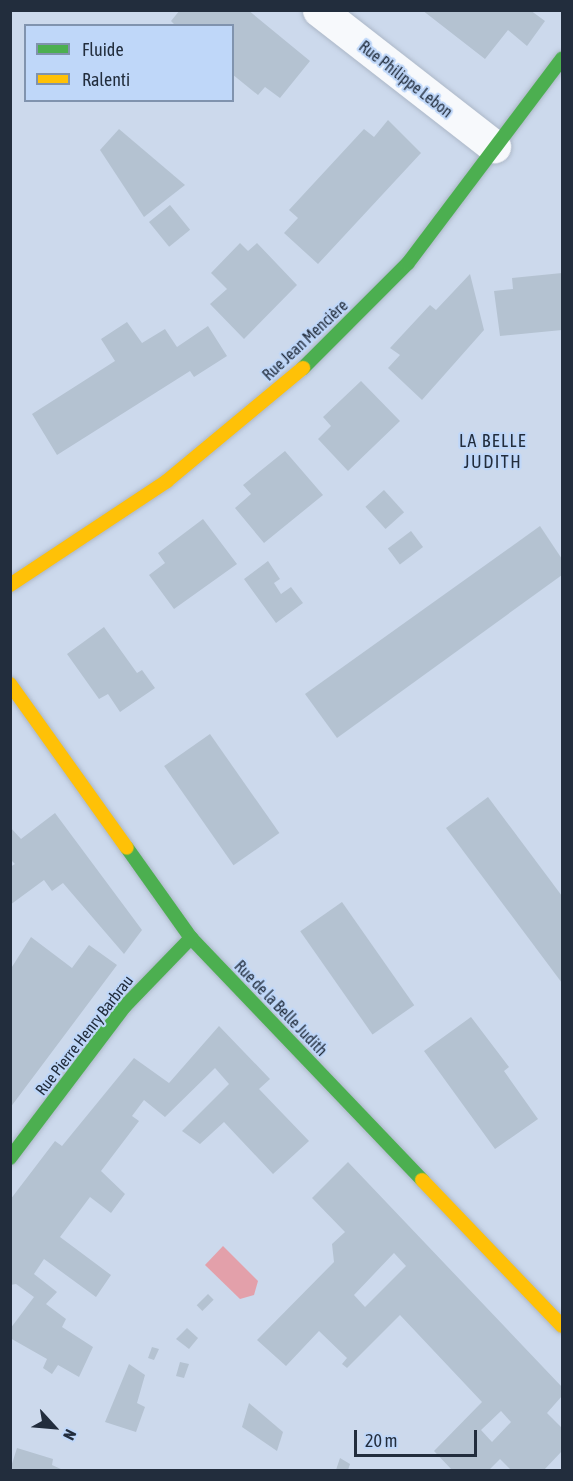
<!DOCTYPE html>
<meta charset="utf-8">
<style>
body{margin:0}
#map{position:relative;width:573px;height:1481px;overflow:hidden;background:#ccd9ec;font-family:"Asap Condensed",sans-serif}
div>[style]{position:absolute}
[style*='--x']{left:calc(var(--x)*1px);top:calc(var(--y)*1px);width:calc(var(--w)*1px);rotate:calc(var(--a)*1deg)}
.water>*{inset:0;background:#e3a0aa}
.building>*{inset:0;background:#b4c2d1;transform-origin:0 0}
.roads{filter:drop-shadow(0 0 2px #acb7c7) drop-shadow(0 0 2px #acb7c7)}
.street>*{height:33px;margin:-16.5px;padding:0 16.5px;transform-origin:16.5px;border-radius:16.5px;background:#f7f9fc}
.fast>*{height:14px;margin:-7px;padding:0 7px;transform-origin:7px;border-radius:7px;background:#4caf50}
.slow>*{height:14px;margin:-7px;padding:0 7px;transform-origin:7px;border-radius:7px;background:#ffc107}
span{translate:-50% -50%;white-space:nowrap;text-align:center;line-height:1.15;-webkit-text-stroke:4.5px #bfd7f9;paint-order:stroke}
.street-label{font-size:16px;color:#222d3d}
.neighbourhood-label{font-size:18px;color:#222d3d;letter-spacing:1.5px}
.frame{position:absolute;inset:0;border:12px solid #222d3d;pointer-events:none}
.legend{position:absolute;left:24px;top:24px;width:210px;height:78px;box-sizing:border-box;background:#bfd7f9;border:2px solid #8093ae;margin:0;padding:8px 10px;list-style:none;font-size:18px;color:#222d3d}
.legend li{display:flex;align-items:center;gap:12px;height:30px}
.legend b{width:30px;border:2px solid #8093ae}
.north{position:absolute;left:24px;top:1397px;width:60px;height:60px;-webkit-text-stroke:4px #bfd7f9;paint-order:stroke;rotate:116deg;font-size:16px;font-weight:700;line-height:24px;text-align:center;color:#222d3d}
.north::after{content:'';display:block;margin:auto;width:21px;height:27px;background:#222d3d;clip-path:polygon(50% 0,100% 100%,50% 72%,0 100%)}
.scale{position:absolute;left:354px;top:1430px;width:123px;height:27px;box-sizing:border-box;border:3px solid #222d3d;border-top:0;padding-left:8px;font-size:18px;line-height:21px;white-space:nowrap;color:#222d3d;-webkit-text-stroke:4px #bfd7f9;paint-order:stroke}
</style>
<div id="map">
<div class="water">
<i style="clip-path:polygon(223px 1246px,258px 1281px,254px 1295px,240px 1299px,205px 1265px)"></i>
</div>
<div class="building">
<i style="clip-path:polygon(180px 10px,248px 10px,310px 61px,280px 98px,265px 87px,258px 95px,232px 74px,232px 26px,176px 26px,171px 21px)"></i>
<i style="clip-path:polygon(422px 10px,530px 10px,545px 21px,527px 46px,508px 30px,485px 59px)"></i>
<i style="clip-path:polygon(388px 120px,421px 153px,318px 264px,284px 233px,298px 218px,289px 210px,364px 129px,374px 137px)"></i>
<i style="clip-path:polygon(119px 129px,185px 185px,144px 217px,100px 150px)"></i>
<i style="left:170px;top:205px;width:32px;height:27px;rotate:51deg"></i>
<i style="clip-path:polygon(240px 243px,248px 251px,257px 243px,297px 285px,244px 339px,210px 304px,227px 289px,211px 273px)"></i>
<i style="clip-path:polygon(562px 273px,562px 330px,500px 336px,494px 291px,513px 289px,512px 278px)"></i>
<i style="clip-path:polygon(470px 274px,484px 330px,422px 400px,388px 368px,400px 355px,390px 348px,430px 305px,436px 310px)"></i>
<i style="clip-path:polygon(127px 322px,142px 343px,165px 329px,177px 347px,208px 326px,227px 356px,194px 377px,190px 371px,57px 455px,32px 414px,115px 361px,101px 339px)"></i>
<i style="clip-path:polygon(361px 381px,400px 421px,348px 471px,318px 439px,331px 426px,323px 417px)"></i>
<i style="clip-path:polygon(285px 451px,323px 495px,264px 543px,235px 508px,251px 494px,243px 485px)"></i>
<i style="left:384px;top:490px;width:30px;height:25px;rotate:48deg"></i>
<i style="clip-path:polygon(203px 519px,237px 564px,174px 609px,149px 575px,165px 563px,158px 553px)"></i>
<i style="clip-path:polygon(540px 526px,562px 559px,562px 575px,337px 738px,305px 694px)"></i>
<i style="left:411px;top:531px;width:20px;height:29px;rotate:53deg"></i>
<i style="clip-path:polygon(268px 561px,280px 579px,274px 583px,281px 594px,291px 587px,303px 603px,276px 623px,244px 579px)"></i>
<i style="clip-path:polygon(104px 627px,137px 673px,142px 670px,155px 688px,120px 712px,108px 694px,99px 699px,67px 654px)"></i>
<i style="left:210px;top:734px;width:121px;height:56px;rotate:55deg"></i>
<i style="clip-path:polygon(488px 797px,562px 896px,562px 983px,446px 828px)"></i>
<i style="clip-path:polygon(55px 813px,142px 930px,124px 954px,63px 883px,52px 891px,44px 880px,10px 905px,10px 867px,15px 864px,10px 859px,10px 827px,21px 839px)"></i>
<i style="left:342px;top:902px;width:126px;height:51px;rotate:55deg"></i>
<i style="clip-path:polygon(31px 937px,72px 968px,89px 945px,117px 965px,10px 1108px,10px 970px)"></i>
<i style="clip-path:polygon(471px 1017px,509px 1067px,504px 1071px,538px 1119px,495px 1149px,424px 1051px)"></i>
<i style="clip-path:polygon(219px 1026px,270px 1079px,259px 1089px,309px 1141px,273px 1174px,224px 1122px,200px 1144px,182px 1131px,229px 1084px,215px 1068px,165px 1117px,144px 1100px,132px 1116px,139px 1121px,101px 1171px,125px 1194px,111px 1213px,90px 1197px,60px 1237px,111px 1275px,96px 1297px,44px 1259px,34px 1274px,57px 1292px,46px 1304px,66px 1319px,62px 1327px,93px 1347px,79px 1377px,58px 1365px,52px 1374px,43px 1368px,47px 1359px,10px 1338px,10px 1329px,34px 1297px,16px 1284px,10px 1285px,10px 1200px,55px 1141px,62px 1146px,134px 1058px,169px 1083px)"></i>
<i style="clip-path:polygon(evenodd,348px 1162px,562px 1387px,562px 1396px,547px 1413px,562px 1428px,562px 1451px,544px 1470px,511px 1470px,500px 1459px,489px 1470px,452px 1470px,434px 1451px,482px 1402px,400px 1315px,347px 1368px,342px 1364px,347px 1358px,319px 1331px,286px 1366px,257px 1340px,334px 1262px,332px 1244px,345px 1232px,312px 1198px,348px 1162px,394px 1253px,406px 1266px,365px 1307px,354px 1295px,394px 1253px,348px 1162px,501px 1411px,511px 1422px,492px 1442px,481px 1430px,501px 1411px)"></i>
<i style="left:208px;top:1294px;width:8px;height:16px;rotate:45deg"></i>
<i style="clip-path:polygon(187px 1328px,198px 1338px,189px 1349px,176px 1339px)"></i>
<i style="clip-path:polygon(152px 1347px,159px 1349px,154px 1360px,148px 1358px)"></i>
<i style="clip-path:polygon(180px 1362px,189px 1364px,184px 1378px,176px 1376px)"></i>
<i style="clip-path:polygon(129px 1364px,145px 1375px,137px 1403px,145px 1407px,136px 1432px,105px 1422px)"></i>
<i style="clip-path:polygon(249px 1403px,283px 1432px,277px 1451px,242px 1427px)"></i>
<i style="clip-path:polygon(17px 1448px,53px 1459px,52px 1465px,63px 1470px,10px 1470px)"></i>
<i style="clip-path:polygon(340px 1458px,350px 1464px,348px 1470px,336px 1470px)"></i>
</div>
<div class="roads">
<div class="street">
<i style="--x:319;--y:10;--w:222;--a:37.9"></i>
</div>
<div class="fast">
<i style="--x:303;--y:368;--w:148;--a:-45"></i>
<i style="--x:408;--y:263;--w:256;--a:-53"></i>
<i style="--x:127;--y:848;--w:110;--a:54.6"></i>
<i style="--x:191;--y:938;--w:335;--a:46.3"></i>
<i style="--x:10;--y:1158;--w:191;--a:-52.9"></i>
<i style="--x:125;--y:1006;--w:95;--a:-45.9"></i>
</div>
<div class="slow">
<i style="--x:10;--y:585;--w:188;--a:-33.5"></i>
<i style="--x:167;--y:481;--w:177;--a:-39.7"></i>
<i style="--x:10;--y:684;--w:201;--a:54.5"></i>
<i style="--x:422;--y:1180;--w:202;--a:46.2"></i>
</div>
</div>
<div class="street-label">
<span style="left:406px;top:79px;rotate:38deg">Rue Philippe Lebon</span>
<span style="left:305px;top:340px;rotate:-43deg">Rue Jean Mencière</span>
<span style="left:281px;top:1008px;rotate:46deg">Rue de la Belle Judith</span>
<span style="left:84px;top:1035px;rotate:-52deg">Rue Pierre Henry Barbrau</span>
</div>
<div class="neighbourhood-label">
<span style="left:493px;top:452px">LA BELLE<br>JUDITH</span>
</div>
<div class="frame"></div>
<ul class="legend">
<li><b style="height:8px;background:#4caf50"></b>Fluide</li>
<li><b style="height:8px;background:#ffc107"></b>Ralenti</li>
</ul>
<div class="north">N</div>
<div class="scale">20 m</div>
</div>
